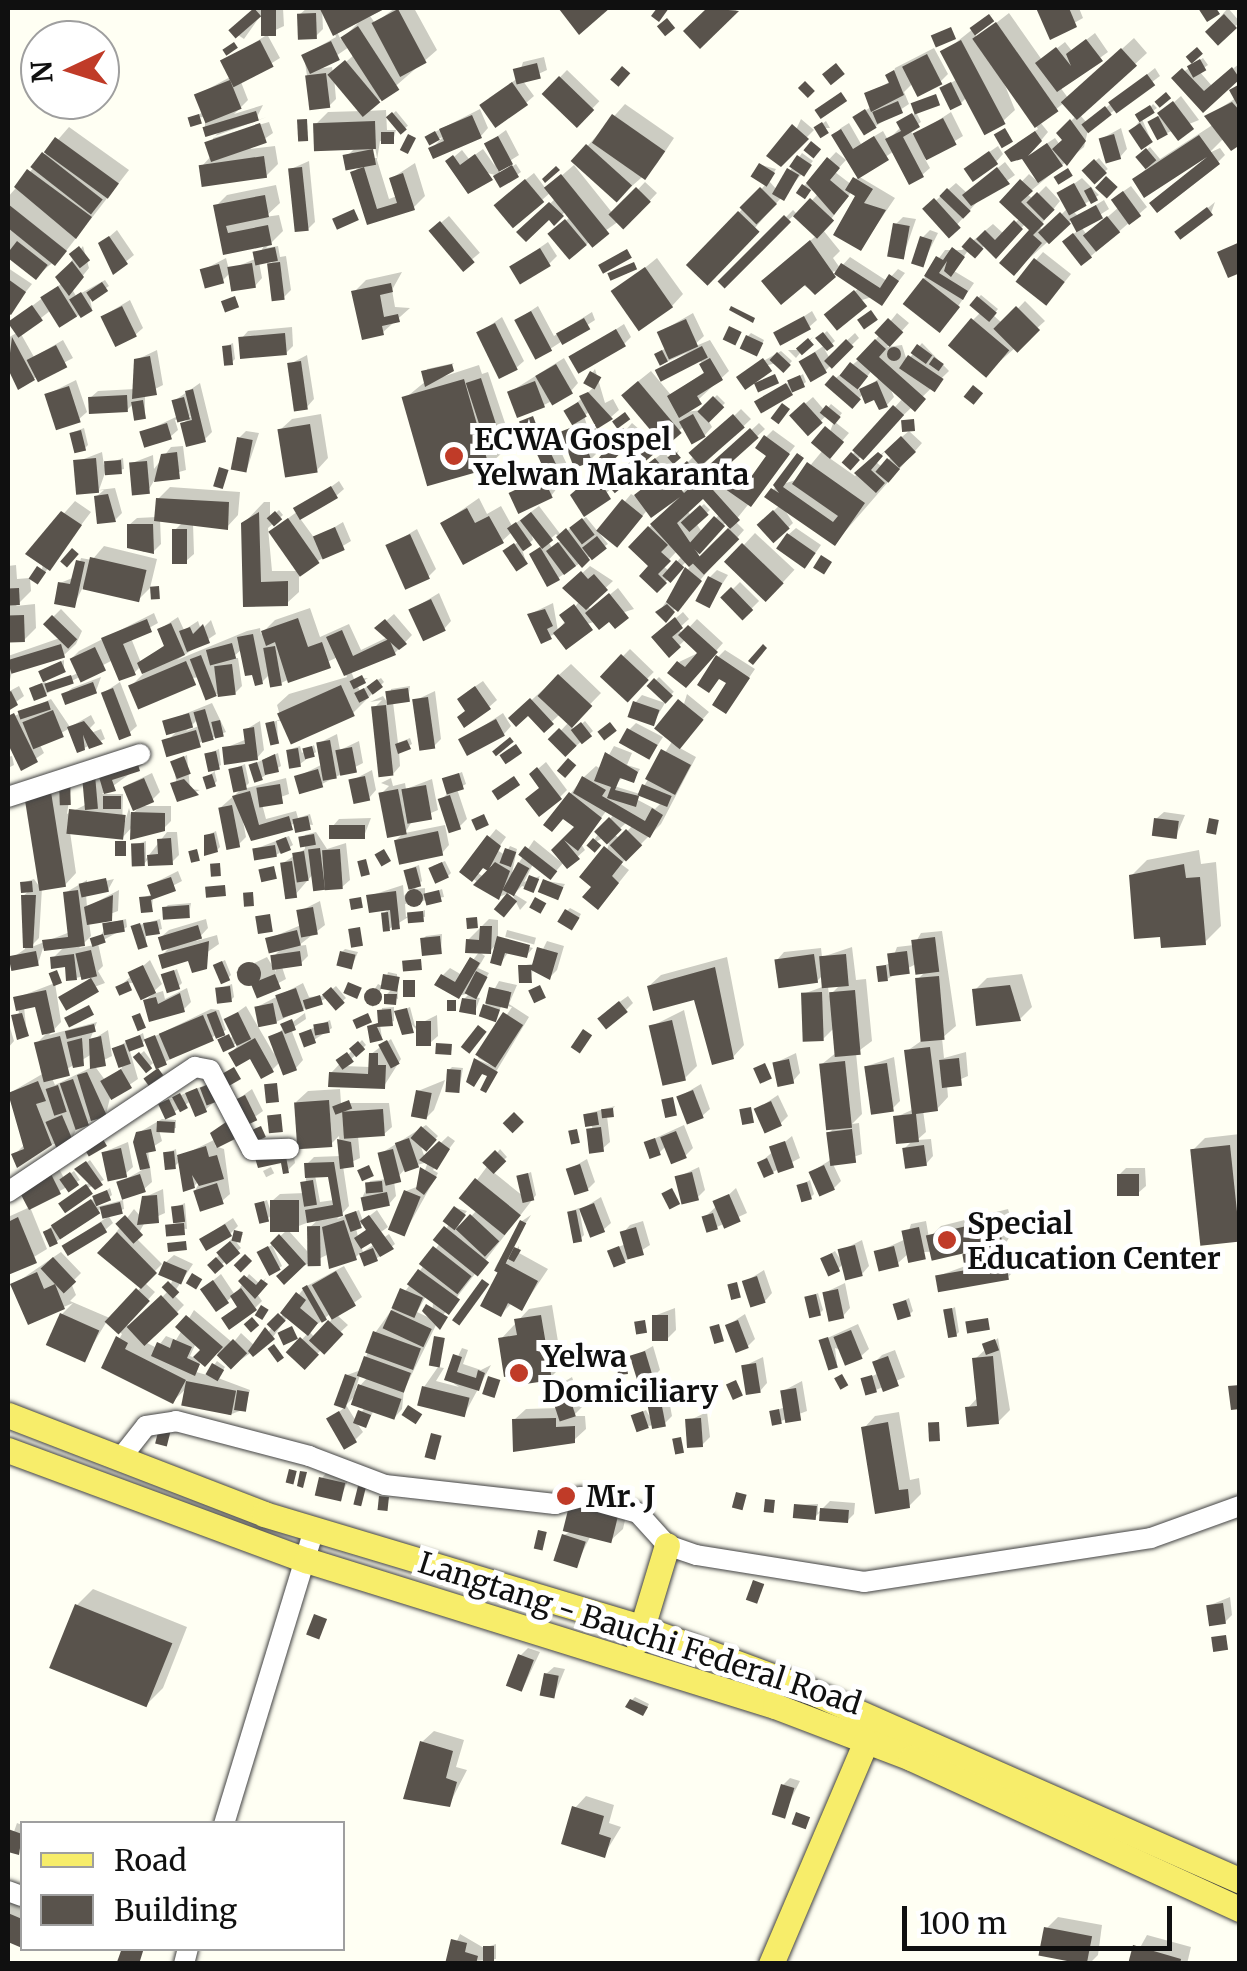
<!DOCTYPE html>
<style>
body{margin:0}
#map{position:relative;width:1247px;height:1971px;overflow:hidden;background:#fffff3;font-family:Merriweather,serif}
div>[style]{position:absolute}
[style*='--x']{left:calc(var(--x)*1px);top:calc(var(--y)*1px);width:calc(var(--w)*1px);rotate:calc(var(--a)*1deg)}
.shadow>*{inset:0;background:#0003;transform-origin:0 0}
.building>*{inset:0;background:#59534c;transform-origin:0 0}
.round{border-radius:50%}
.roads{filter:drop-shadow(0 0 2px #434343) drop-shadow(0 0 2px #434343)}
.minor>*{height:20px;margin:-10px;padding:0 10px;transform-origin:10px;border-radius:10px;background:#fff}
.major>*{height:25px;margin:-12.5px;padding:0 12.5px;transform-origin:12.5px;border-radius:12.5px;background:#f7ed6a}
.dots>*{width:28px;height:28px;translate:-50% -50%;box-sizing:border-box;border:5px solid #fff;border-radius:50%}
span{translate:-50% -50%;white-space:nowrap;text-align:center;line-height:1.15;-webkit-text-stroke:10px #fff;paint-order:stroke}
.poi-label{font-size:30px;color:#101010;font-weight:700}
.left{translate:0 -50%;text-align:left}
.street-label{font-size:30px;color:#101010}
.frame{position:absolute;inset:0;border:10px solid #101010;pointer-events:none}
.legend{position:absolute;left:20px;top:1821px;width:325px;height:130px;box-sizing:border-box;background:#fff;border:2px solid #9f9f9f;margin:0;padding:12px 18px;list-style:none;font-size:30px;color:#101010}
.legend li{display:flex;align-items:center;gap:20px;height:50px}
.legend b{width:50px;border:2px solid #9f9f9f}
.north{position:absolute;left:20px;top:20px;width:100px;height:100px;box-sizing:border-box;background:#fff;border:2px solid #9f9f9f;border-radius:50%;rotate:266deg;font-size:28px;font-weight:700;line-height:40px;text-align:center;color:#101010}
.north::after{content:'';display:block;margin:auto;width:35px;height:45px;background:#c03b28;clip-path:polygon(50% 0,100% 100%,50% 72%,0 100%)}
.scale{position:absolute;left:902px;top:1906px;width:270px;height:45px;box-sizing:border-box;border:5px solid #101010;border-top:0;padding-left:12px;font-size:30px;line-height:35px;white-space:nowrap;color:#101010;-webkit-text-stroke:8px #fff;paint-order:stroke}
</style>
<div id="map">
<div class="shadow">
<i style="clip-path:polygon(258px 8px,283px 8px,284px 26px,267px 34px,280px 58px,241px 82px,248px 100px,234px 114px,263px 105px,255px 121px,267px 117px,215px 136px,221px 130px,205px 128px,205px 117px,190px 118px,204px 112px,197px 95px,232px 76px,224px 62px,265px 36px,263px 12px,244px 39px,238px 35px)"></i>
<i style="clip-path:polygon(307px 8px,322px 8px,323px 29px,316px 36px,299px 15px)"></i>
<i style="clip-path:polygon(evenodd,387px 8px,370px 16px,375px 23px,395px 8px,414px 8px,437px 50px,367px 111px,386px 110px,387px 130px,396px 130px,393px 141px,380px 141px,377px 160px,389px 199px,397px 196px,392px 178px,415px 163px,425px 196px,413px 208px,369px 222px,353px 173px,361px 165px,346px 157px,356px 147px,316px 124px,328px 112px,362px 111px,334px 77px,336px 99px,329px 106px,307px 76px,304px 55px,336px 37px,325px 8px,387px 8px,358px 23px,341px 40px,337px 32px,358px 23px,387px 8px,349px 47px,354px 55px,333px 73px,332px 67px,317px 69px,349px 47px,387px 8px,373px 136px,377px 158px,372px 158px,373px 136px)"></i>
<i style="clip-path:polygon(710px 8px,739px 8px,700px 45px,693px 24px)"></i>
<i style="clip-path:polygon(1039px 8px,1079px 8px,1083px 18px,1051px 36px)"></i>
<i style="clip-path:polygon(1228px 8px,1240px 22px,1217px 42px,1208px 31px)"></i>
<i style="clip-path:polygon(evenodd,993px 13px,974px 31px,977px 38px,1009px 13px,1042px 60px,1065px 42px,1072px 51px,1095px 33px,1108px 52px,1060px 87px,1068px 98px,1134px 38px,1147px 53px,1080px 115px,1087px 123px,1155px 68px,1160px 76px,1088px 130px,1084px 147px,1027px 194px,1033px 199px,1046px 186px,1060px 201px,1039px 227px,1044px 231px,1068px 208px,1060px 194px,1082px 178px,1099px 195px,1073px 211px,1078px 216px,1104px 200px,1109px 209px,1081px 227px,1087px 235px,1119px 207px,1121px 193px,1131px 186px,1147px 207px,1091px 256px,1072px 235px,1079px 230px,1073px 219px,1014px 272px,1032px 230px,1026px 223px,996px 255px,985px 245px,975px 255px,969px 249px,954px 271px,974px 283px,950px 318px,906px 303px,945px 250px,962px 250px,993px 224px,1004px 234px,1020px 218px,1003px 201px,1029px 174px,1037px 181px,1015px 145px,1038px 129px,1000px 73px,1015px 110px,1003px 121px,967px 97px,961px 103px,945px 86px,958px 79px,944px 52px,993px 13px,1065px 102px,1077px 115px,1059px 133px,1065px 140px,1060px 145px,1055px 138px,1028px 156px,1048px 132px,1040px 122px,1065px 102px)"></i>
<i style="clip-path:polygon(934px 48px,948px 74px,940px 82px,913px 83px,904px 92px,909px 104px,876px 126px,858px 115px,871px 107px,873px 91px,891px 81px,895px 68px)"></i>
<i style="clip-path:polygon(544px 57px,547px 70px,523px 81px,534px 96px,526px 103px,489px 98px,518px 78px,523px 62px)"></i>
<i style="clip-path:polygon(1203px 58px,1208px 65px,1199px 71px,1212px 86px,1240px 63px,1240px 75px,1203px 109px,1175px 78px)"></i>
<i style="left:567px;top:70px;width:45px;height:32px;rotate:44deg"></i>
<i style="clip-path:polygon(1240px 83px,1240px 142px,1224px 138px,1209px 153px,1220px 148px,1225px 155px,1218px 162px,1207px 154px,1135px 179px,1147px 168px,1138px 157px,1150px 147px,1160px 159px,1214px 124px,1208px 116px,1236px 98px,1232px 90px)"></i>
<i style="clip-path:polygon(1181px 96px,1199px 120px,1167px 133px,1154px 120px)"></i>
<i style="clip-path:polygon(625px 104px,674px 138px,656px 165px,617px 199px,575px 160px)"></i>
<i style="clip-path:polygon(1153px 104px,1157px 108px,1142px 119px,1151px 140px,1134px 128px)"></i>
<i style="clip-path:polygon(480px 109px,488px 128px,481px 136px,431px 149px,443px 137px,431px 142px,431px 134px)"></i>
<i style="left:396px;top:111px;width:19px;height:9px;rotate:51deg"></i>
<i style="clip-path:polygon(916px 112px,921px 122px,910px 130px,914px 136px,951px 112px,963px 136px,925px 159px,930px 168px,922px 175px,894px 151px,858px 176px,895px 198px,861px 248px,860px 196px,852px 191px,823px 230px,840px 251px,833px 258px,840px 268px,850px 257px,887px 281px,898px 269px,905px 273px,882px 303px,872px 297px,835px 308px,859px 288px,834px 271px,815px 292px,776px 270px,817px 235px,794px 215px,722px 282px,793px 210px,798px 215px,818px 194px,804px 186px,836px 152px,846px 160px,835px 172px,852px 185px,858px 176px,834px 135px,841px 128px,849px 123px,861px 144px,883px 131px,888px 140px)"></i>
<i style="clip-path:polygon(801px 119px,814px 130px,826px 121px,830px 128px,816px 128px,780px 164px)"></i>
<i style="clip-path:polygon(269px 122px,273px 133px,250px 149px,275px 146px,278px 164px,266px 176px,202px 166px,212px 155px,213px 138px)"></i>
<i style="clip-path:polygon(69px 127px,129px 170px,66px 251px,36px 277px,8px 253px,8px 197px)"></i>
<i style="clip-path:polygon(1121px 128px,1127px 149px,1120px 157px,1101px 139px)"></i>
<i style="clip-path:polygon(506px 130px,519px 155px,497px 169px,501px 174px,516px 164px,521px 172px,502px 185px,495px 175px,448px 162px,462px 150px,469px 159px,483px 149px,495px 166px,487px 144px)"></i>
<i style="clip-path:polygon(998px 146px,1003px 154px,996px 162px,975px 162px)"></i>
<i style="clip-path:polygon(802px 153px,813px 161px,707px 283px,689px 265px,767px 183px,761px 165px,776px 169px,769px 181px,777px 190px)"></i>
<i style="left:1099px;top:158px;width:14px;height:19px;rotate:51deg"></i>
<i style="clip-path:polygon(309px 161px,315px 222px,308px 229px,291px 169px)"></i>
<i style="clip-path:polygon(1005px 162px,1015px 175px,977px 202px,947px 236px,926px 209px,956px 183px,967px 193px)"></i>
<i style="clip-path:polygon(574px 165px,614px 215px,645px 182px,657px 193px,625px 227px,619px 221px,570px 256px,551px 234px,571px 216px,566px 211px,554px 222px,549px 217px,520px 232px,556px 198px,551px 192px,542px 200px,503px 198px,534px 173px,546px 189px)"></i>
<i style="clip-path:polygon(276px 185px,280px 203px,265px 217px,279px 215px,283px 231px,266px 248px,278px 246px,280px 257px,286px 256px,291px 290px,283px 298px,269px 265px,276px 259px,259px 262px,262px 278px,255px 286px,231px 272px,223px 280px,203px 270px,226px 258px,229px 270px,257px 258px,265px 244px,225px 252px,216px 206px,227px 195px)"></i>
<i style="clip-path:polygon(1215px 202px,1211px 213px,1186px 226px)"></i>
<i style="left:449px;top:216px;width:48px;height:22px;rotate:50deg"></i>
<i style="clip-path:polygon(903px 217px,916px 219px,903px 257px,895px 225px)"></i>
<i style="clip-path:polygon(117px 230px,134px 255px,113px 272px,102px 243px)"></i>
<i style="clip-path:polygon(930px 230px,938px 233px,922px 265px,922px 238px)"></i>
<i style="clip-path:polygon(548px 242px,557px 256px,549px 264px,512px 267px)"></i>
<i style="clip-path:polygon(83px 246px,89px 268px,72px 289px,76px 296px,105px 280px,109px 286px,90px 299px,92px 309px,60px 324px,51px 310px,21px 334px,34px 357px,63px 340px,73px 358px,19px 386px,8px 364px,8px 338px,18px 332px,19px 316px,62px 283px,59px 277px)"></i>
<i style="clip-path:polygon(1043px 252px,1071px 274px,1054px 295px,1036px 260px)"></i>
<i style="clip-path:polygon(657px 258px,683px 294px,672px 306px,615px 292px)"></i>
<i style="clip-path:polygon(8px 268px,32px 284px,8px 314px)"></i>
<i style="clip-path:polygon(402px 272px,392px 290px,395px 307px,410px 308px,382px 333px,354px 292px,366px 280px)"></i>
<i style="clip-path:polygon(981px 295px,998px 309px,993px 315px,1003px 324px,1025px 301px,1045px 321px,998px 363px,973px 320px,981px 312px,972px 304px)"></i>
<i style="clip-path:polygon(130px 300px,143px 328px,135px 335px,103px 316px)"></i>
<i style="clip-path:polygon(538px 306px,554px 336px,592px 312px,595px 320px,550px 349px,517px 320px)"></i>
<i style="clip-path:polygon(812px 311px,817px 320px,809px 327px,777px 334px)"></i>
<i style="clip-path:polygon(693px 313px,704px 336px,691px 348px,710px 340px,729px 371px,685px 412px,702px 410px,717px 395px,725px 403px,708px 420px,712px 427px,705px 435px,693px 441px,684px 426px,665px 443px,636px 383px,651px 371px,671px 395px,706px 371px,699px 359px,658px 371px,688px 352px,662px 364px,660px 351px,667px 348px,660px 332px)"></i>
<i style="clip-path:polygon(evenodd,897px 313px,909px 323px,887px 347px,902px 345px,907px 361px,922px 343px,949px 371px,850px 467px,853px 454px,903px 398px,889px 385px,894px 397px,887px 405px,863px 394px,852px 406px,827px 385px,861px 358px,897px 313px,872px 370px,880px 378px,860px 391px,858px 389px,872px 370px)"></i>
<i style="clip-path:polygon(502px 317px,524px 361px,516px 368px,479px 333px)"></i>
<i style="clip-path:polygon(624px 324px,631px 337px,624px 344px,572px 358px)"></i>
<i style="clip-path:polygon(292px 327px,293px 346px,286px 353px,241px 339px,248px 331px)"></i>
<i style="clip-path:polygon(827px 331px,835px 341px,825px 350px,829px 357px,855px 333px,859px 338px,825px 371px,801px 361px,825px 345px,819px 338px)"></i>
<i style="clip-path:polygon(751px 333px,764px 340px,759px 351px,748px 336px)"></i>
<i style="clip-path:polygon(813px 337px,796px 358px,788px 350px,798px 350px)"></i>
<i style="clip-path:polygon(233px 343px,235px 359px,232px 362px,224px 347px)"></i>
<i style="clip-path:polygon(157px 350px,163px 385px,145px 394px,145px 417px,134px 403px,127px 410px,90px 398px,98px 391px,135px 389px,136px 360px)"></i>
<i style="clip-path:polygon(781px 351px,792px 361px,784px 370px,776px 363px,746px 371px)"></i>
<i style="clip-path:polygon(307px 355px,314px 399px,307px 407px,290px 364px)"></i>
<i style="clip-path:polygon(564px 358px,578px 383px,571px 391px,544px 405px,510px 392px)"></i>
<i style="clip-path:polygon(454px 363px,439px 378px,479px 365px,482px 374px,488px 372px,508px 432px,501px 438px,505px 450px,489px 465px,404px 399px,426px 381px,427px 369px)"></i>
<i style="clip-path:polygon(595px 369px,605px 403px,613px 399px,619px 410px,611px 417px,590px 411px,584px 416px,590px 435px,600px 428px,608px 442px,591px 459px,563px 433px,575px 424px,570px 409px,594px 387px,586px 382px)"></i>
<i style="clip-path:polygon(803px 374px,806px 382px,791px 393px,757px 402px)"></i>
<i style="clip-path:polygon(76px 380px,87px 412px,79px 419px,46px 395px)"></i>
<i style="clip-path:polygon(200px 383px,212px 432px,205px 439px,183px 424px,191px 416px,175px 420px,178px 430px,170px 437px,142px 433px,178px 416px,174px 401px)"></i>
<i style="clip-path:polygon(evenodd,813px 397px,825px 411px,831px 404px,842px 413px,835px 422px,849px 433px,828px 457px,855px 476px,909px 431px,922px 443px,835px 543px,783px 507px,793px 523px,774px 541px,759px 524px,780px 505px,768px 497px,802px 452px,783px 484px,799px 479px,823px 450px,834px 421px,827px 415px,808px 433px,792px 415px,813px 397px,886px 450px,892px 456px,882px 467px,876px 462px,886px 450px)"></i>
<i style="clip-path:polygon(evenodd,741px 409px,751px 419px,703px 465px,708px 471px,759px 423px,765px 429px,718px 472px,725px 479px,736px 466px,753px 478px,770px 455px,766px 437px,773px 430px,795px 446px,735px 521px,744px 530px,666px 619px,659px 612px,691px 565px,687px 561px,657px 590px,652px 566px,631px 547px,686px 488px,652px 514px,648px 509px,625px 538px,600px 534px,608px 544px,558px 578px,532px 554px,543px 545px,530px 528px,533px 540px,522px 549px,526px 562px,509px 548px,520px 541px,513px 531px,502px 541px,443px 523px,479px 498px,487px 514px,501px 506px,512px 526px,539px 506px,561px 535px,586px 517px,599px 533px,631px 494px,636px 497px,659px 478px,649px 465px,656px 458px,664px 452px,670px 459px,679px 450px,673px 463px,679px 471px,741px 409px,702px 473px,705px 476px,692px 488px,689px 483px,702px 473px,741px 409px,703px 495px,720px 514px,702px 532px,696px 523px,710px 510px,704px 504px,691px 516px,687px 510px,703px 495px,741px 409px,727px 521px,732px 527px,698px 565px,693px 560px,727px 521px,741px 409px,556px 534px,562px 540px,552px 548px,548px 541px,556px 534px,741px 409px,677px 551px,682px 556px,669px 571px,663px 566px,677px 551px)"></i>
<i style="clip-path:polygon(321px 414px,328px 458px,317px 470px,280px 430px,292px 419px)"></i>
<i style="clip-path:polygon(632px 423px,640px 430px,603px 468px,607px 475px,615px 467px,621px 474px,643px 452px,637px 446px,647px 437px,657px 447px,584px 513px,573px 495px,603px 469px,597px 463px)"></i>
<i style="clip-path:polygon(549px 426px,570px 471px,551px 496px,512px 494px,549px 473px,532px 438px)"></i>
<i style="clip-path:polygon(84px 428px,88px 445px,85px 448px,71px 433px)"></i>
<i style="clip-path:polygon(246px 431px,259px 433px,247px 469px,239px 438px)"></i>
<i style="clip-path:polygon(183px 446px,186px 470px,155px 479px,148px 491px,132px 463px,153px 455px,154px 469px,171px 447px)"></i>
<i style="clip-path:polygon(102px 452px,104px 465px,123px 458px,124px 469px,105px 473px,99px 490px,115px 488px,122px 513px,115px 520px,97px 496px,104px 490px,79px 492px,76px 462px)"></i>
<i style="clip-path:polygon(339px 481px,344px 489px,336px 496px,299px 517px,315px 539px,343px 522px,351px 541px,318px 561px,279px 525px)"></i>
<i style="clip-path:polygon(170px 487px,240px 492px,238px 515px,227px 527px,193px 523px,194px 554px,186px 561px,175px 530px,183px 522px,160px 519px,161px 544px,153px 552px,143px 552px,129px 525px,137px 518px,157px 517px,158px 499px)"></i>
<i style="clip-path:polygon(75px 501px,91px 512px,40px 579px,43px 564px,29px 553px)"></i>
<i style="clip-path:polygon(264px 502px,270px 502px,270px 518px,279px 510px,283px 515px,268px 528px,272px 571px,299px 571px,299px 592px,287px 603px,245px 605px,243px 524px)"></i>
<i style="clip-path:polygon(796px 528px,821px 545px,812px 558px,788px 535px)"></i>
<i style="clip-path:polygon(417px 529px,436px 569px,428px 577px,389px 546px)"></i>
<i style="left:755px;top:533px;width:54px;height:40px;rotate:43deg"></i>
<i style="clip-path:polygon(104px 546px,157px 559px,150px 588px,138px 600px,83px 587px,74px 605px,60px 583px,75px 577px,81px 558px,92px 560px)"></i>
<i style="clip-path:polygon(16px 565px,17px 579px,30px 578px,31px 591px,16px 606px,35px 604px,36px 628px,24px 640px,8px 641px,8px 566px)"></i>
<i style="clip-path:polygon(590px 566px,613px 581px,587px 605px,591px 610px,618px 588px,634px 609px,550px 636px,530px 614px,553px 603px,558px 631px,580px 600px,566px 588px)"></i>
<i style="clip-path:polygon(717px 570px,728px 575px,708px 606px,710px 577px)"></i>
<i style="left:740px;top:582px;width:27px;height:23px;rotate:45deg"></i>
<i style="clip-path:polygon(439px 593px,451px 621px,444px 629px,411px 610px)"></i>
<i style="clip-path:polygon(310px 608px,320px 637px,349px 624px,361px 650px,388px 637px,378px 628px,394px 614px,412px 635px,395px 653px,351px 671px,354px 679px,368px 678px,357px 685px,360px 691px,381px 678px,384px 682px,353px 713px,277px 721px,278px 740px,268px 724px,281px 719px,277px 705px,289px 694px,347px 677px,338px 657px,281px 683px,270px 674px,262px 682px,242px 649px,232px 658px,238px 658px,242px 686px,235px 693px,216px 694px,200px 677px,131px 686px,144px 673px,141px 666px,134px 673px,113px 660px,46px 694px,34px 686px,45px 682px,41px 672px,44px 669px,64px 660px,64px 670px,44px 678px,47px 687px,78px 673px,72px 658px,79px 651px,154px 613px,158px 623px,131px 638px,141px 663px,166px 644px,160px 629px,178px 617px,184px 630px,198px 621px,201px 630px,211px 620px,216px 634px,177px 660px,247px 631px,260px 628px,261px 634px,275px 620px)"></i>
<i style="clip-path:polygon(61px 609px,82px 631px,76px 644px,64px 655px,12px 672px,8px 687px,8px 656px,60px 638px,46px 624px)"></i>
<i style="clip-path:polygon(683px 612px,689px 619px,678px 629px,683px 634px,697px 619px,723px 643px,693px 677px,679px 662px,700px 652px,686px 639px,669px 655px,662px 630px)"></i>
<i style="left:630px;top:649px;width:33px;height:38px;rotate:44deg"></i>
<i style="clip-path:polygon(725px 650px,755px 669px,726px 711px,729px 682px,718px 657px)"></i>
<i style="clip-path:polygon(571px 664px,601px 693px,570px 725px,575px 730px,585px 721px,593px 731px,567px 754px,552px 740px,568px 723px,559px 715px,544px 729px,529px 712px,512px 718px)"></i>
<i style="clip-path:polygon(101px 677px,96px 691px,64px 695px,72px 688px)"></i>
<i style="left:659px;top:677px;width:21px;height:13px;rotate:45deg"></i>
<i style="clip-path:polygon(483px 681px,497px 700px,489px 707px,467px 692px)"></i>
<i style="clip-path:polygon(120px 682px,137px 726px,129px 733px,103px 693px)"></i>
<i style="clip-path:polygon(19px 686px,24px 696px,8px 708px,8px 692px)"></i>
<i style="clip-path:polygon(410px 686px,408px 700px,393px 702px,398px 743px,410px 738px,412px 744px,399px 751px,400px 766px,393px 774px,374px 708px,382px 700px,370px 702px,383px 696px,389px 705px,391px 689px)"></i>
<i style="clip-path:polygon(435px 691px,441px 739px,434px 746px,414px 701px)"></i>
<i style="clip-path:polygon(evenodd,687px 694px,709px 712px,678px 747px,696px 757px,661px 824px,621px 864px,629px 870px,609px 895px,594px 886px,609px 844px,603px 838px,590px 845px,614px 814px,607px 810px,581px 844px,585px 850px,567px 866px,564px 862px,550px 878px,533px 864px,524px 882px,540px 876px,533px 890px,522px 886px,514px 894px,527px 902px,520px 910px,511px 892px,499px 897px,462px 871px,496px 829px,506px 837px,497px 850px,505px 855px,510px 846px,517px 849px,512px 873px,534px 840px,561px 862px,554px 850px,578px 827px,564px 816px,546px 824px,584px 777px,596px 766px,601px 769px,614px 746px,632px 753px,627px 765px,640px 769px,634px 780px,622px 778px,614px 786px,640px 794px,638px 800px,655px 809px,662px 802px,644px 786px,673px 740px,687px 694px,627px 822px,633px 825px,620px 839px,614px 834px,627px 822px,687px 694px,497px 863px,488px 880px,475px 871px,497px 863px)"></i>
<i style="clip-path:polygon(642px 695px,665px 703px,653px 723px,635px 703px)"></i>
<i style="clip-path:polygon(51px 699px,70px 727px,91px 715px,95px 723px,81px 737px,101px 729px,105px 739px,84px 748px,70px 728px,40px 745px,44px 753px,22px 768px,8px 738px,8px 719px)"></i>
<i style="clip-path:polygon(evenodd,212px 703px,226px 732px,169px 755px,165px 743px,179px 729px,165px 722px,212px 703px,198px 719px,199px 726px,186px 731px,198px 719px)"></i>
<i style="clip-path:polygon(503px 713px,511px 726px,504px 734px,461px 741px)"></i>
<i style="clip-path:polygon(260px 721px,264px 750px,257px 758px,225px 748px,247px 739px,245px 730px)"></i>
<i style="clip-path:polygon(636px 723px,663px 737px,650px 757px,629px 730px)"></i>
<i style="clip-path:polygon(337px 734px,340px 750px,359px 741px,363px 763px,322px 784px,297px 777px,323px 764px,319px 743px)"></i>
<i style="clip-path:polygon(314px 745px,316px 752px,300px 764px,288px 750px,300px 746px,302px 753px)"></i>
<i style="clip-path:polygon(219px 749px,221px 765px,214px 769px,217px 781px,214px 784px,204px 778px,214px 772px,207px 754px)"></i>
<i style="clip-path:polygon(143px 752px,146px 762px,102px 794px,123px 794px,122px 832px,129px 808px,131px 815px,141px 806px,171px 806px,171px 821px,164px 828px,133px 826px,123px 837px,70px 832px,76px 873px,65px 885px,42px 888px,39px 938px,29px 948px,70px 932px,65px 893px,87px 880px,87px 885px,114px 879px,108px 890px,86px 894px,87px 907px,119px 890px,118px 911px,89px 922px,91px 936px,79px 948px,94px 945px,109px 923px,126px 919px,127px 927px,98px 943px,103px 966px,98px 971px,105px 983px,62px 999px,97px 973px,76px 978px,68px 964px,53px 958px,65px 946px,43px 948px,38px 964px,12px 958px,25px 949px,23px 896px,30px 890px,22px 883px,34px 879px,41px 889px,27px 797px,72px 781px,67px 814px,87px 804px,85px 777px)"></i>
<i style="clip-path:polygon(278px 753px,281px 766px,261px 778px,251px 765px)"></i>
<i style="clip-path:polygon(187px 755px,190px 789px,200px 790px,179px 799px,173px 762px)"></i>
<i style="clip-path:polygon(12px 756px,14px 765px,8px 768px,8px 757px)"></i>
<i style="clip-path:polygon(546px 762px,567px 790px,560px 797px,532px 774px)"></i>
<i style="clip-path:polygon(245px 764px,249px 783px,243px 789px,286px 778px,289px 794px,262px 804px,266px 819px,296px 811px,298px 818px,310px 814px,313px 825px,296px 823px,253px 838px,243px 821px,246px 837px,238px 845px,220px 808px,245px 786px,230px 770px)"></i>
<i style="clip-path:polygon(372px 770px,376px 790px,369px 798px,351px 781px)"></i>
<i style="clip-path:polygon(462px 772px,466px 784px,457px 789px,467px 819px,460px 826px,441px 800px,449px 792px,445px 779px)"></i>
<i style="clip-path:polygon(152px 773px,160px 792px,152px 800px,125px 786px)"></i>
<i style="clip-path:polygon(391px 778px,393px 786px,405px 783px,406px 789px,432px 779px,438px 810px,412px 821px,405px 833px,445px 825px,449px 845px,442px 853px,396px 840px,405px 832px,381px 794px,389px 786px,381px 783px)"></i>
<i style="clip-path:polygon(1164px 812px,1185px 815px,1176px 836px,1156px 819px)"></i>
<i style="clip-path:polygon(371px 818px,364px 836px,332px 827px,339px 819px)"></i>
<i style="clip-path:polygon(216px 831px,220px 847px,217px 850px,206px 836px)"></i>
<i style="clip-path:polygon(167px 832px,177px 832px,179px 855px,172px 862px,149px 858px,144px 864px,134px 845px,146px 841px,146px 859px)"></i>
<i style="clip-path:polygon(316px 832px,327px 849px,346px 843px,350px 880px,342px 887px,316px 889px,314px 873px,295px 895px,283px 863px,305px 849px,305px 835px)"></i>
<i style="clip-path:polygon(289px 836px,293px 845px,276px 855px,255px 849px)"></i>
<i style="clip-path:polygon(1199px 850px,1201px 864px,1216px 862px,1221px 926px,1205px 942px,1162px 934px,1131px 876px,1147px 860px)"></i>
<i style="clip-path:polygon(445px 861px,451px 873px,448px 876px,433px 866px)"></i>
<i style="clip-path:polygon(419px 865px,422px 881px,415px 889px,425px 888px,425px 896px,442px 889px,444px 897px,405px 904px,406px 917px,425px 910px,425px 917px,410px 916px,389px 929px,383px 914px,390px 908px,369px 896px,403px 885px,404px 896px,410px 889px,406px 870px)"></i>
<i style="clip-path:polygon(178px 871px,182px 881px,153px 896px,152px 910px,142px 898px,153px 894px,150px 885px)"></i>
<i style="clip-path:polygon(546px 881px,565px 884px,557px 898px)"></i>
<i style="clip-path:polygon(320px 901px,325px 925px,298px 946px,306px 945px,308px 956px,301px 963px,282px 967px,286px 979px,258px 994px,252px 978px,241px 983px,236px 972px,267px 957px,276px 972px,273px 957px,281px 949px,268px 939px,301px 925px,298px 912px)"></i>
<i style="clip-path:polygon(191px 903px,189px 915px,165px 908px,168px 905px)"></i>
<i style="clip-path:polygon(570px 908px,581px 914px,575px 925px,567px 911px)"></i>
<i style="clip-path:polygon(160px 919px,162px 929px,146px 934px,146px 945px,133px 927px)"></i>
<i style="clip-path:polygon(206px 919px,208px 928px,196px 941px,217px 935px,219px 944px,206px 953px,206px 966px,199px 955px,161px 956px,173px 944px,161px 937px,169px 930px)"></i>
<i style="clip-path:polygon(489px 919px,498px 920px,498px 939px,533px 948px,526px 956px,509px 951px,501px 963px,498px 943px,490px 951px,468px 940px)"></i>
<i style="left:507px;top:930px;width:30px;height:7px;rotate:15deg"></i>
<i style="clip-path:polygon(942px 931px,956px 1026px,942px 1038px,944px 1058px,966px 1052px,968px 1076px,947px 1085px,948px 1097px,937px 1109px,923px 1110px,926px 1132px,917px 1140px,931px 1139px,933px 1156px,926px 1164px,905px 1148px,913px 1140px,896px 1117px,914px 1109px,907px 1051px,924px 1039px,918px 979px,926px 971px,916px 964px,887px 979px,879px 967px,891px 963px,897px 947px,914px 945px,921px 933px)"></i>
<i style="clip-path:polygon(442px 934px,441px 952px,423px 939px,426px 936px)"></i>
<i style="clip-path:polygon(547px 941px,564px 946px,557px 970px,550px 977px,533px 968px,531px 980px,521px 966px,536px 963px)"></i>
<i style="clip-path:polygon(evenodd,852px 947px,856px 980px,866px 979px,872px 1041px,856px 1053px,862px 1114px,852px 1124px,859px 1123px,862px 1154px,833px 1164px,841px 1181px,834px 1188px,811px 1172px,832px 1159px,829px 1133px,835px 1127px,822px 1064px,837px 1052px,835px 1027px,823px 1039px,803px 994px,825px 986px,824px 974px,817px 981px,777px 960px,784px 952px,821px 948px,822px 957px,852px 947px,840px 985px,829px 996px,828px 986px,840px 985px)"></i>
<i style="clip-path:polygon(345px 949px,358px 952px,352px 966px,342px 952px)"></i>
<i style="clip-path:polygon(479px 952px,485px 956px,478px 968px,489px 973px,474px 997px,480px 998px,475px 1012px,464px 999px,470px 993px,458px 996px,443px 975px,450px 968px,462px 975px)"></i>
<i style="clip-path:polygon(727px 957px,744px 1045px,733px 1057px,696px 997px,649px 986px,661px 975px)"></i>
<i style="clip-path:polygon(150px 960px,162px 984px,154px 991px,136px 982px,121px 985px)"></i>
<i style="clip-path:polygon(225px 960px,231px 975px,228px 978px,219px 963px)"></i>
<i style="clip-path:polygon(177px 969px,182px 983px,179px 986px,164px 975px)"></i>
<i style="clip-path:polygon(388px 972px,397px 974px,398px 999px,386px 995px,392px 989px,382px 987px,373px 1007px,366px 1002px,378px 984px,384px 987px)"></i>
<i style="clip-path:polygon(1022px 974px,1032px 1007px,1020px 1019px,975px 990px,987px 978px)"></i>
<i style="clip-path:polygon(499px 981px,517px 985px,509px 1004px,529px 1017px,485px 1090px,490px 1075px,484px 1072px,474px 1084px,469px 1081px,476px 1059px,493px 1066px,478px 1058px,512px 1007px,502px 1005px,495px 1019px,485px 1006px)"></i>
<i style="clip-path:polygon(evenodd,55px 983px,61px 1022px,49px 1035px,97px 1022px,89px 1042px,108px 1030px,112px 1056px,94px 1065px,105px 1080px,122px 1068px,115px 1048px,143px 1033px,145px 1041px,129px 1048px,138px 1079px,110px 1098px,106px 1114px,77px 1127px,72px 1139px,14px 1155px,25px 1144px,8px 1094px,44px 1073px,37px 1043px,50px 1030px,37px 1004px,24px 1007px,27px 1034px,14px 1016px,19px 1013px,16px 998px,55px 983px,92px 1054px,92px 1067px,55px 1085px,52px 1078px,92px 1054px)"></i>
<i style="clip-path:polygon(303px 983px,309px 997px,324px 996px,336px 986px,346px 998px,335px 1008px,327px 998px,276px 1022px,257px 1007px)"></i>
<i style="clip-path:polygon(232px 984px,234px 997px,231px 1000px,218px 989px)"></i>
<i style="clip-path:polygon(187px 988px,191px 1002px,184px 1009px,150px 1019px,145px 1001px,153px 994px,163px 991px,165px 999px)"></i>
<i style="clip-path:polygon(628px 996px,633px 1003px,626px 1010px,607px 1011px)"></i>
<i style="clip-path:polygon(246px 1006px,274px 1054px,271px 1038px,305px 1013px,306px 1019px,291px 1029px,303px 1060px,296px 1068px,280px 1062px,272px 1070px,251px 1055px,231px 1053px,243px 1040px,226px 1049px,234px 1032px,228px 1019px)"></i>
<i style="clip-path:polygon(394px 1007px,394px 1021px,380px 1025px,382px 1038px,369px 1027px,380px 1022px,382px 1008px)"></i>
<i style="clip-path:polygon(410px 1007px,415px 1026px,437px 1015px,438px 1036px,430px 1043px,399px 1012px)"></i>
<i style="clip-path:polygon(211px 1009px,219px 1010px,226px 1030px,165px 1062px,147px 1040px)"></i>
<i style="clip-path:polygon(684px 1010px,697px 1066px,685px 1078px,652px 1026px)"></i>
<i style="clip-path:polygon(330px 1020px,332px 1028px,314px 1040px,305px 1032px)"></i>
<i style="clip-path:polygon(8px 1021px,14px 1041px,8px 1048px)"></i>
<i style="clip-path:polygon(391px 1039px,401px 1059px,384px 1086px,331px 1073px,362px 1040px,366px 1045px,344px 1066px,370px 1067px,371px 1054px)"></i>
<i style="clip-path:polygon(144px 1051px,153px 1063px,146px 1070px,136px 1058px)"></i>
<i style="clip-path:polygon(796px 1053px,800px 1073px,793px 1081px,775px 1063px)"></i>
<i style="clip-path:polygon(894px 1057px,900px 1101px,893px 1108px,867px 1066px)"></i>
<i style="clip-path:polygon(452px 1067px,463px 1068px,459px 1091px,449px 1070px)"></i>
<i style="clip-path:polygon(445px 1080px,434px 1110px,427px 1117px,418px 1091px)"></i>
<i style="clip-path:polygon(215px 1081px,218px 1099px,205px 1110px,191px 1101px,174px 1112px,164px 1102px)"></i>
<i style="clip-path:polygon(701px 1084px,710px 1109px,702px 1116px,679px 1097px)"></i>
<i style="clip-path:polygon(252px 1089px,263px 1111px,215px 1146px,224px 1149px,230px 1194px,222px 1201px,195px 1191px,201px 1179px,194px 1186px,181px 1160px,175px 1166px,166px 1153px,176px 1149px,177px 1158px,216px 1139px,240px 1113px,234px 1102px)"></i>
<i style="clip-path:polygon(evenodd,340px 1089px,341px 1103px,389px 1103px,392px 1127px,384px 1134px,358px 1136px,360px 1158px,343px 1166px,349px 1206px,337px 1219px,359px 1210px,363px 1221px,377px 1210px,388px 1227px,361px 1246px,363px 1252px,389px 1234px,395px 1244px,376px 1259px,361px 1252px,355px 1258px,329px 1254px,297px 1269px,273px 1243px,287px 1230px,272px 1201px,280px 1194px,305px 1193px,307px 1164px,314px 1157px,341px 1156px,339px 1136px,331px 1144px,296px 1102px,308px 1091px,340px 1089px,315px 1175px,330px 1175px,334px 1200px,320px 1202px,315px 1175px,340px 1089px,320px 1218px,309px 1228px,307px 1251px,288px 1230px,320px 1218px,340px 1089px,364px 1223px,368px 1228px,358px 1237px,356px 1228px,364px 1223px)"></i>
<i style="clip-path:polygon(778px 1095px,788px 1116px,780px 1124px,757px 1109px)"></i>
<i style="clip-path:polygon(615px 1106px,607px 1116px,610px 1142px,602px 1149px,586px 1114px)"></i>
<i style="clip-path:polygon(162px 1119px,176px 1120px,176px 1128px,159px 1130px,162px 1141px,148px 1150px,152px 1182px,144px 1189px,119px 1183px,142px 1170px,138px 1133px)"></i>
<i style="clip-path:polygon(426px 1125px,438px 1136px,426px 1149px,420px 1144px,425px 1158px,448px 1136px,455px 1141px,433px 1170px,438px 1173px,404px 1234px,406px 1191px,419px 1186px,428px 1162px,406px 1168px,394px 1181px,396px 1196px,389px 1204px,362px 1198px,370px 1181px,387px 1179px,380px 1154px)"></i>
<i style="clip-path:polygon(684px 1125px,693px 1148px,686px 1155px,666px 1146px,659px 1153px,647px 1142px)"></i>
<i style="clip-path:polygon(1240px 1134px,1240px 1237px,1193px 1150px,1205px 1138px)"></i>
<i style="clip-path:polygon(792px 1136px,800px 1158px,773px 1172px,763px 1160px)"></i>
<i style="clip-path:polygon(128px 1142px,133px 1167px,125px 1174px,104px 1152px)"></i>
<i style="clip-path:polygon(292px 1145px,295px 1163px,288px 1170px,283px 1160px)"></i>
<i style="clip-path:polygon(evenodd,500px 1149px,507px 1157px,492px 1171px,523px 1196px,519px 1177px,531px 1172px,536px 1195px,437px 1323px,404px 1390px,402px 1409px,395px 1417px,374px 1410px,366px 1426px,356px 1422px,363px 1432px,355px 1440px,329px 1420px,345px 1407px,347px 1375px,361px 1370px,375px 1333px,440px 1243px,456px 1208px,467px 1211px,457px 1224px,461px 1227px,477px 1210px,477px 1180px,500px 1149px,426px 1296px,433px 1301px,432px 1319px,417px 1312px,426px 1296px,500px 1149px,360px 1375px,368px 1377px,355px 1391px,360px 1375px,500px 1149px,357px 1394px,365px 1407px,356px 1421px,346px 1405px,357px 1394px)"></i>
<i style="clip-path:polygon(587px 1159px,595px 1182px,588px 1189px,568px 1170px)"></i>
<i style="clip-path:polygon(90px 1160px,104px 1180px,70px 1197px,90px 1182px,78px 1169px)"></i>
<i style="clip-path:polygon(57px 1165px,64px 1178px,74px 1171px,80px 1180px,30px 1207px)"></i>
<i style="left:271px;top:1167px;width:7px;height:9px;rotate:63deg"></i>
<i style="clip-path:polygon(699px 1167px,705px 1190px,698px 1197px,678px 1177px)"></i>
<i style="clip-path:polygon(1126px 1168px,1145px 1168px,1146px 1186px,1138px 1193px,1119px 1175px)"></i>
<i style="clip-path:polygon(810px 1180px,814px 1194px,811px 1197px,799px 1186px)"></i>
<i style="clip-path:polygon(110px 1188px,112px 1195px,96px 1207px,123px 1200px,124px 1209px,108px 1215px,113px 1223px,105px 1230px,64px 1246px,106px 1218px,103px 1207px,56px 1242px,48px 1229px)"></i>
<i style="clip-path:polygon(736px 1188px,747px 1213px,717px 1227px,705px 1217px)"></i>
<i style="clip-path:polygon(evenodd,163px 1189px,165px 1213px,145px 1222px,136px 1238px,162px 1264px,144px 1282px,155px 1292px,126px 1324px,133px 1328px,168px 1291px,173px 1279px,166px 1262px,174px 1255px,193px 1264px,173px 1294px,184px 1305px,147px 1343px,157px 1348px,166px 1336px,176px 1340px,194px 1310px,233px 1343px,241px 1333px,256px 1347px,305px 1287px,344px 1266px,362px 1297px,337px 1315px,348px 1325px,304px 1366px,290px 1352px,308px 1333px,288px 1316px,273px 1337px,232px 1366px,216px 1352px,201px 1360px,196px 1372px,207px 1375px,217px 1361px,225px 1367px,218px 1378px,250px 1390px,245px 1409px,229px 1415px,187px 1388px,173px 1401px,104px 1366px,122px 1334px,107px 1321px,84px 1359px,62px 1314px,73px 1303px,29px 1322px,13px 1285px,61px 1252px,81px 1273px,71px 1283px,76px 1295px,70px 1301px,112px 1319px,142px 1286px,101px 1252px,134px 1209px,141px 1217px,145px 1197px,163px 1189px,331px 1313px,334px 1317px,315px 1338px,309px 1331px,331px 1313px,163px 1189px,196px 1343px,203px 1350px,195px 1358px,190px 1356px,196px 1343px)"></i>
<i style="clip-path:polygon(601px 1197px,611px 1223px,603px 1230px,582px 1209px)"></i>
<i style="clip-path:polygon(267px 1200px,272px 1215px,267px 1219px,256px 1205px)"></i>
<i style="clip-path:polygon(185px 1203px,187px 1229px,168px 1227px,176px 1223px,173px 1208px)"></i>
<i style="clip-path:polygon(30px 1207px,47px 1249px,9px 1272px,8px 1217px)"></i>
<i style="clip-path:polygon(579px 1208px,584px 1235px,581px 1238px,569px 1212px)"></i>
<i style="clip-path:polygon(1008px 1209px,1014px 1230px,995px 1260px,1013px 1257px,1015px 1270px,1008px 1277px,938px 1276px,968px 1265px,973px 1249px,909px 1253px,898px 1263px,877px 1252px,906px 1239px,911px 1224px,926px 1221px,929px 1238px,941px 1226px)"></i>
<i style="clip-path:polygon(531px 1215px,502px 1261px,495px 1268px,522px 1221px)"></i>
<i style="clip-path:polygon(233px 1218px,238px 1226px,230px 1234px,202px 1239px)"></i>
<i style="clip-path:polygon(643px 1221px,650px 1245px,625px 1261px,613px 1249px,626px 1244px,623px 1233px,630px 1225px)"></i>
<i style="clip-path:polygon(236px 1233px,243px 1234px,237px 1243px,241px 1248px,215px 1270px,211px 1265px)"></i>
<i style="clip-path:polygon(862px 1240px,869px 1266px,862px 1274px,840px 1251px)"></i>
<i style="clip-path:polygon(272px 1245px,282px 1266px,279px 1268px,263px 1250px)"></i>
<i style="clip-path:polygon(519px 1246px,519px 1253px,548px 1269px,522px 1308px,512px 1303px,501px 1314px,505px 1264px)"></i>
<i style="clip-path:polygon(835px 1251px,843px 1264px,838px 1269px,823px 1258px)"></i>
<i style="clip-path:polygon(764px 1270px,772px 1293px,765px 1301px,745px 1282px)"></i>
<i style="clip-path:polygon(221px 1274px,235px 1295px,249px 1274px,260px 1284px,266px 1278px,257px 1294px,262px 1301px,255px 1308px,239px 1306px,233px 1296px,227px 1301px,203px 1289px)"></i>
<i style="clip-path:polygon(845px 1283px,850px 1308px,843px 1316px,824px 1293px)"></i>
<i style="clip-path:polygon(818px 1293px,823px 1310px,820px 1313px,807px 1298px)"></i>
<i style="clip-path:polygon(909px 1298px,913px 1311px,910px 1314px,895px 1305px)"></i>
<i style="clip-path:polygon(552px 1305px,562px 1366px,550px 1378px,501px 1339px,529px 1309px)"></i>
<i style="clip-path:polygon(955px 1307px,959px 1332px,956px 1335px,946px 1311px)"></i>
<i style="clip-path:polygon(675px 1308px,676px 1330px,668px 1338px,654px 1316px)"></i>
<i style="clip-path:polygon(745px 1314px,755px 1339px,748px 1346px,728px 1325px)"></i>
<i style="clip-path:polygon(858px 1324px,869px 1349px,861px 1356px,835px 1348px,837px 1364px,821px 1341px)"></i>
<i style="clip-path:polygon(998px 1338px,1010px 1410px,998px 1422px,968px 1408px,978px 1397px,975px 1359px)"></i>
<i style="clip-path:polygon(653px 1346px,660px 1370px,653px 1377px,633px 1357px)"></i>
<i style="clip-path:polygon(462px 1348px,468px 1350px,463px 1364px,481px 1370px,491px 1365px,464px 1415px,424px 1387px,438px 1367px,444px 1368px,436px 1381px,459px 1387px,447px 1379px)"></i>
<i style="clip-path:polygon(895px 1350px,905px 1377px,876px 1390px,864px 1380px,879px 1373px,875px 1362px,882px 1355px)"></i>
<i style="clip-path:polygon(763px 1357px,767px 1383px,760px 1391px,744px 1366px)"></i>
<i style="clip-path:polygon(572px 1377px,582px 1407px,573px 1416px,585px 1416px,586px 1429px,574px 1440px,514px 1420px,526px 1409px,558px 1408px,552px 1389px)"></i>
<i style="clip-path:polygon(802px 1381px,807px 1411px,781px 1421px,772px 1412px,785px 1407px,783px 1391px)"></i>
<i style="clip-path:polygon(667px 1390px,672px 1416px,665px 1423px,648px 1426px,634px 1416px,646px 1410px,651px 1419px,649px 1399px)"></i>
<i style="clip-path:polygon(707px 1412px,710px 1437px,702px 1445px,688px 1421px)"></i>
<i style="clip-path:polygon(899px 1412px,910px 1480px,919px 1478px,921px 1494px,909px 1506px,877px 1511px,864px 1428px,875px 1416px)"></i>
<i style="clip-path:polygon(329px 1470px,350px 1476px,340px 1499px,322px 1478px)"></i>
<i style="clip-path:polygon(830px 1501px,855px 1503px,854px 1514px,847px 1521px,822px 1510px,815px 1517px,796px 1505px,818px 1504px,818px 1513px)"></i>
<i style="clip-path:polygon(629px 1503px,623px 1529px,611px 1540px,591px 1535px,576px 1565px,564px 1535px)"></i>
<i style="clip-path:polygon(93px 1589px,187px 1627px,163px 1688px,147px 1704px,77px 1605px)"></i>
<i style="clip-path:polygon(1230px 1597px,1232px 1615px,1225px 1622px,1208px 1606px)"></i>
<i style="clip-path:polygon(528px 1648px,540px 1652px,523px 1688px,520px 1656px)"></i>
<i style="clip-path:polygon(554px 1667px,565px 1669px,554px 1696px,546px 1674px)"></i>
<i style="clip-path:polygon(635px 1697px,649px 1704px,646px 1710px,632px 1700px)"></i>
<i style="clip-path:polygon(434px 1731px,464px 1740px,456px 1767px,467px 1770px,449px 1805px,422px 1742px)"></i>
<i style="clip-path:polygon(790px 1778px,800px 1781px,783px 1815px,783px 1785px)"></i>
<i style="clip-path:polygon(586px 1796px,614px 1805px,609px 1823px,621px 1827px,604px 1855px,575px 1808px)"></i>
<i style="clip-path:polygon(17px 1823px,22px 1825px,18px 1852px,8px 1849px)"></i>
<i style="clip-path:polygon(8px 1897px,22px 1903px,22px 1945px,8px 1940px)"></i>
<i style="clip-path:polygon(1058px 1917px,1102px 1925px,1098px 1955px,1089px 1964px,1040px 1954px,1047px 1928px)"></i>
<i style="clip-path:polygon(460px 1934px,484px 1948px,496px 1944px,496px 1959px,447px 1964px)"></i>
<i style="clip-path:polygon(1147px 1935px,1191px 1947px,1187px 1964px,1131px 1964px)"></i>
</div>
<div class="building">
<i style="left:254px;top:8px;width:11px;height:34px;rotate:49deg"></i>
<i style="left:261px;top:8px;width:15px;height:28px"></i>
<i style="clip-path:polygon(386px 8px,333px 36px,320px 9px,323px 8px)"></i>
<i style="clip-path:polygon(610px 8px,579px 35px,559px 9px,561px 8px)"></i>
<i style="clip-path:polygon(657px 8px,669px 8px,659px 22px,651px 16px)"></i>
<i style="clip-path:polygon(707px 8px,739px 11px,700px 49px,683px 31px)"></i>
<i style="clip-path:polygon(1036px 8px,1069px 8px,1077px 27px,1050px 40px)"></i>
<i style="clip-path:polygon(1198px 8px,1216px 8px,1220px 14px,1207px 22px)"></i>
<i style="left:398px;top:9px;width:61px;height:30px;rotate:62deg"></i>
<i style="left:316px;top:13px;width:26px;height:19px;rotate:88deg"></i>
<i style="left:989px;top:14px;width:9px;height:24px;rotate:54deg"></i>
<i style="left:1224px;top:14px;width:19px;height:26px;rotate:47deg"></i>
<i style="left:667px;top:18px;width:13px;height:13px;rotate:51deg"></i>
<i style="left:996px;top:22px;width:109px;height:29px;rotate:55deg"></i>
<i style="left:358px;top:26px;width:76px;height:21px;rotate:57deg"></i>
<i style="left:951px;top:27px;width:13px;height:22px;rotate:67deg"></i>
<i style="clip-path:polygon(1086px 39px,1103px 61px,1057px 92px,1035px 63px,1056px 47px,1071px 66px,1066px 54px)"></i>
<i style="left:260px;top:40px;width:30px;height:45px;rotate:63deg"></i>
<i style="left:961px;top:40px;width:95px;height:24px;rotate:62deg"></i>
<i style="left:331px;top:41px;width:21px;height:33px;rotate:65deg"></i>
<i style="left:234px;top:42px;width:7px;height:14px;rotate:56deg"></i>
<i style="left:1197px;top:47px;width:9px;height:15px;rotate:49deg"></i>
<i style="left:1121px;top:48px;width:24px;height:81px;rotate:48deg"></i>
<i style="left:927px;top:54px;width:34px;height:28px;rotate:63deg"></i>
<i style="left:1200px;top:59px;width:13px;height:15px;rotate:61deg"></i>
<i style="left:345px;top:60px;width:55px;height:23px;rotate:50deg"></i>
<i style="left:537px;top:63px;width:16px;height:25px;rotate:76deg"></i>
<i style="left:836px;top:63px;width:14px;height:18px;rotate:51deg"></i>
<i style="left:622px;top:66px;width:11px;height:18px;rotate:41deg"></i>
<i style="clip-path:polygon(1232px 67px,1240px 79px,1203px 113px,1171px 78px,1182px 68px,1204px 91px)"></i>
<i style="clip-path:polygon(894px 70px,904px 95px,871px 112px,864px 93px,889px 83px,885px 75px)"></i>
<i style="left:326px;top:73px;width:35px;height:21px;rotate:83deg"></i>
<i style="left:1147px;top:74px;width:14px;height:48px;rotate:54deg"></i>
<i style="left:559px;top:76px;width:49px;height:25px;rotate:44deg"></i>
<i style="left:230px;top:80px;width:31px;height:39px;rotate:68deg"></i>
<i style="left:805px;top:81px;width:14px;height:10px;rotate:45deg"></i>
<i style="left:512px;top:82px;width:28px;height:40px;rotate:55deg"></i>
<i style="left:951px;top:82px;width:25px;height:13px;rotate:64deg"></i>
<i style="clip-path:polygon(1240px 84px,1240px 110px,1229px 90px)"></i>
<i style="left:841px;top:92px;width:11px;height:32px;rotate:56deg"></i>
<i style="left:1166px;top:92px;width:8px;height:15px;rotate:50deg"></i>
<i style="left:936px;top:94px;width:12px;height:27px;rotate:70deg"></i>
<i style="left:898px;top:101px;width:13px;height:28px;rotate:67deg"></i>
<i style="left:1173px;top:101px;width:35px;height:20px;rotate:53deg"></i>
<i style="clip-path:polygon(1232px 102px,1240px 111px,1240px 145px,1231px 151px,1204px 116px)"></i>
<i style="left:1150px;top:105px;width:9px;height:18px;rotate:58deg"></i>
<i style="left:1105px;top:106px;width:11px;height:30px;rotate:52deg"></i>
<i style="left:865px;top:109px;width:22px;height:15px;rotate:58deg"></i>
<i style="left:256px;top:111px;width:10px;height:56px;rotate:73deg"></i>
<i style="left:392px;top:112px;width:23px;height:8px;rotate:50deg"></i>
<i style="clip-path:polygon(912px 113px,920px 127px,903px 137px,924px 177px,909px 185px,885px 139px,901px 131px,896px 122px)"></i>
<i style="left:199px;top:114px;width:10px;height:12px;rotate:73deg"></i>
<i style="left:612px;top:114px;width:65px;height:35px;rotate:35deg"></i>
<i style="clip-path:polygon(472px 115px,482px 138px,433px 159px,428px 148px,444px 141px,439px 129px)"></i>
<i style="left:1158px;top:116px;width:21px;height:12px;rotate:62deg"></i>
<i style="left:943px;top:118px;width:30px;height:34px;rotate:63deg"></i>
<i style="left:307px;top:119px;width:22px;height:10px;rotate:87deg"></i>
<i style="clip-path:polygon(1070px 119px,1086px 141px,1067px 166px,1052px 149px,1062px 140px,1056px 133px)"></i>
<i style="left:375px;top:121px;width:28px;height:62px;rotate:88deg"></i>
<i style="left:822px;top:122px;width:13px;height:10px;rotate:58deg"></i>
<i style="left:260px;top:123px;width:21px;height:59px;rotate:71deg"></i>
<i style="left:1140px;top:123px;width:23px;height:14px;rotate:56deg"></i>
<i style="clip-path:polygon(792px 124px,809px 139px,781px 167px,766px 156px)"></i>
<i style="left:1005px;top:128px;width:16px;height:13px;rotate:60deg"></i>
<i style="clip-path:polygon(841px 129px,853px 149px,874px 136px,889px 160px,858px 179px,831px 135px)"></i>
<i style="left:435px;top:131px;width:10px;height:12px;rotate:61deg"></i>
<i style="clip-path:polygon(1035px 131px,1042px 141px,1028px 156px,1047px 143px,1063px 166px,1038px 183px,1022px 159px,1011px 162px,1004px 152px)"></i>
<i style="left:381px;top:132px;width:13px;height:12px"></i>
<i style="left:408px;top:134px;width:9px;height:18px;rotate:27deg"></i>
<i style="left:1114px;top:134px;width:26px;height:16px;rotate:74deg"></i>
<i style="clip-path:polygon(1199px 135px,1220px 164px,1157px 213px,1149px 203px,1207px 157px,1144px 198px,1132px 179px)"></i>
<i style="left:498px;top:136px;width:32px;height:16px;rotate:62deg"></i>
<i style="left:55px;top:137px;width:79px;height:19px;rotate:36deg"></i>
<i style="left:811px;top:141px;width:13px;height:12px;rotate:39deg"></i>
<i style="left:586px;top:144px;width:62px;height:23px;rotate:42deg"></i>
<i style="left:1146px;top:148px;width:16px;height:14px;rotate:50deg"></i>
<i style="left:373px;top:149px;width:16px;height:31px;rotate:79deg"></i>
<i style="left:989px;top:151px;width:16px;height:31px;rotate:55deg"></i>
<i style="left:42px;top:152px;width:77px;height:19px;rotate:38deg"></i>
<i style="clip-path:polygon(475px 154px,493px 180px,468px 194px,445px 161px,453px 155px,460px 165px)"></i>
<i style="left:797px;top:155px;width:18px;height:14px;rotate:34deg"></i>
<i style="left:264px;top:156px;width:22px;height:66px;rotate:82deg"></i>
<i style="clip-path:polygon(827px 157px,840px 168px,830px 180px,849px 196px,834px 215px,806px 183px)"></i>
<i style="left:1094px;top:159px;width:19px;height:17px;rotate:47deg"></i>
<i style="left:759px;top:163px;width:19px;height:16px;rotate:32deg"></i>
<i style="left:512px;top:165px;width:14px;height:22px;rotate:60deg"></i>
<i style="clip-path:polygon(556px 166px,560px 170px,545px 183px,542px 179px)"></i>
<i style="left:302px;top:167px;width:64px;height:14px;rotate:84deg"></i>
<i style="clip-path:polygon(364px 167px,377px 209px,397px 203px,389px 178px,403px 173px,415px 210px,367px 225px,350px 172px)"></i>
<i style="clip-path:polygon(997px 167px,1010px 184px,971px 206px,962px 195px)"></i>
<i style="left:787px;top:168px;width:14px;height:30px;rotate:30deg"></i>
<i style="left:1068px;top:168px;width:9px;height:17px;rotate:58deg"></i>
<i style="clip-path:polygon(27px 169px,92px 217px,76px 239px,14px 187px)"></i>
<i style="left:561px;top:174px;width:77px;height:22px;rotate:51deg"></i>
<i style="left:1106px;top:176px;width:16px;height:16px;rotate:43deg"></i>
<i style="clip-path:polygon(853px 177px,873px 189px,864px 203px,886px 210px,861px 251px,833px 235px,855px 196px,845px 190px)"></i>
<i style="left:525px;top:179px;width:30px;height:41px;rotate:50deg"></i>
<i style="clip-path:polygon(1020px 179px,1033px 191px,1021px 202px,1044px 224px,1033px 235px,1042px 243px,1014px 276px,999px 263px,1029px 230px,999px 202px)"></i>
<i style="left:1074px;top:183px;width:26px;height:20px;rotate:61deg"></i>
<i style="left:802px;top:184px;width:11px;height:11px;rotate:34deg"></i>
<i style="left:636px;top:187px;width:21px;height:39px;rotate:45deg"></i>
<i style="left:760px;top:187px;width:24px;height:29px;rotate:45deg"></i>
<i style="left:1091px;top:187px;width:15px;height:8px;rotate:62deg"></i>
<i style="left:947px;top:188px;width:33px;height:11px;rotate:44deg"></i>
<i style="left:1123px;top:191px;width:31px;height:15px;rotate:54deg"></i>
<i style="left:1037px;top:192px;width:25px;height:15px;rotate:45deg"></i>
<i style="clip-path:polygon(265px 195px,269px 217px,226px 226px,228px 233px,268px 225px,272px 245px,223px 255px,213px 205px)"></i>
<i style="left:810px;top:198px;width:33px;height:25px;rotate:43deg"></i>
<i style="left:934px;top:198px;width:40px;height:16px;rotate:48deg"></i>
<i style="clip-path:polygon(549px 202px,564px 216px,554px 226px,549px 220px,526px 242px,516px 232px)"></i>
<i style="clip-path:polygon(8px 204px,67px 251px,55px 266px,8px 228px)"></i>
<i style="left:1096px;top:205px;width:15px;height:30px;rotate:62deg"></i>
<i style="left:1207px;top:207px;width:10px;height:41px;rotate:53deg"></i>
<i style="left:354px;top:209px;width:12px;height:24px;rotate:66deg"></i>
<i style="left:738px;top:211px;width:30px;height:75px;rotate:44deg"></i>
<i style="left:1060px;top:212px;width:16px;height:30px;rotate:47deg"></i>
<i style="left:784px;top:215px;width:10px;height:94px;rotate:45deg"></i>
<i style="left:1107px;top:216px;width:21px;height:31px;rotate:51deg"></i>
<i style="left:565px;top:219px;width:34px;height:23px;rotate:50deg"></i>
<i style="clip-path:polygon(1014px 220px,1023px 229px,996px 259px,976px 239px,985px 230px,995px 240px)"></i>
<i style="left:440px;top:221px;width:54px;height:15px;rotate:50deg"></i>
<i style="left:893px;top:223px;width:17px;height:34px;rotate:10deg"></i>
<i style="left:1073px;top:233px;width:31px;height:14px;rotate:52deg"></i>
<i style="clip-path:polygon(109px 236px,128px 264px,113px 275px,98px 243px)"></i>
<i style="left:920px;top:236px;width:13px;height:29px;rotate:18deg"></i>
<i style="left:970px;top:237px;width:18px;height:13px;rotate:41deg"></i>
<i style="clip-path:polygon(810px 240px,836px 277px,815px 295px,805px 285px,781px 305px,761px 281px)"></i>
<i style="left:17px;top:241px;width:39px;height:19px;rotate:38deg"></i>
<i style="clip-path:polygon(1240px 242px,1240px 273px,1228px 278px,1217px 252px)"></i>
<i style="left:79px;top:246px;width:18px;height:13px;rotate:52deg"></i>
<i style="left:275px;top:247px;width:14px;height:23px;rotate:78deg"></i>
<i style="clip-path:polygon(952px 247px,965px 257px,951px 277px,944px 271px,947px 261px,939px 273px,968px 291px,963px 300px,924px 276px,936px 256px,943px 260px)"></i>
<i style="left:540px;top:248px;width:21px;height:36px;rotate:59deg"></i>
<i style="left:627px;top:249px;width:10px;height:33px;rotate:61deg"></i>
<i style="left:1034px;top:258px;width:39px;height:30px;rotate:38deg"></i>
<i style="clip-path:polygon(72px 261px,84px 277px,69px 296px,55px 277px)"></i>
<i style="left:280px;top:262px;width:38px;height:13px;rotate:83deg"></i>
<i style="left:634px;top:262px;width:8px;height:29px;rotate:67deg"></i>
<i style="left:252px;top:263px;width:25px;height:25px;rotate:81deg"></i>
<i style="clip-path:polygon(841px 263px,880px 288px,889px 274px,899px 281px,882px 306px,834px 274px)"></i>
<i style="left:219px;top:264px;width:20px;height:20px;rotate:75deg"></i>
<i style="left:645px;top:267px;width:49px;height:42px;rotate:55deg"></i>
<i style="left:923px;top:278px;width:47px;height:33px;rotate:38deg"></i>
<i style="clip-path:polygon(8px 279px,26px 292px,11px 315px,8px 313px)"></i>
<i style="left:102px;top:282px;width:11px;height:19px;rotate:56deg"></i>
<i style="clip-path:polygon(391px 283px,393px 292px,380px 295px,384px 317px,398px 314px,400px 322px,382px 326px,384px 335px,362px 340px,351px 291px)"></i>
<i style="left:58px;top:286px;width:36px;height:21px;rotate:58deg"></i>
<i style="left:854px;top:290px;width:21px;height:39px;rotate:51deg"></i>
<i style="left:81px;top:292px;width:22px;height:14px;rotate:58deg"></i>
<i style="left:235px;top:296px;width:12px;height:15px;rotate:70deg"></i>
<i style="left:977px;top:296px;width:26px;height:12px;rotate:40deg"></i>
<i style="left:32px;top:305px;width:19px;height:30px;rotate:55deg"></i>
<i style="left:122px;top:306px;width:34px;height:24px;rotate:64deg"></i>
<i style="clip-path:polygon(731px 306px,755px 318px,753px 323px,729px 310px)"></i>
<i style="left:1016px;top:306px;width:34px;height:32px;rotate:45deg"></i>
<i style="left:871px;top:310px;width:12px;height:17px;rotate:55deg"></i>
<i style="left:531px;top:311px;width:45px;height:19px;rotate:62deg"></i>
<i style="left:804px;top:316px;width:15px;height:35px;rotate:62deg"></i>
<i style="left:584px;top:318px;width:13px;height:32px;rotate:61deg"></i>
<i style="left:888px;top:318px;width:21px;height:20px;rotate:43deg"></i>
<i style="left:971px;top:318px;width:50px;height:36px;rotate:40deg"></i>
<i style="left:686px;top:319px;width:30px;height:32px;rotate:66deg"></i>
<i style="left:495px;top:323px;width:52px;height:21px;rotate:64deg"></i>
<i style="left:729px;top:326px;width:14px;height:15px;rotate:25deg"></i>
<i style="left:616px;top:329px;width:20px;height:55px;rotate:60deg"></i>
<i style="clip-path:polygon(823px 332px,834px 346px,827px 351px,815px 338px)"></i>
<i style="left:285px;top:333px;width:22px;height:47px;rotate:85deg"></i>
<i style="left:746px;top:335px;width:19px;height:15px;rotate:25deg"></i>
<i style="clip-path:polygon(12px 337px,35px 380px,18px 390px,8px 369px)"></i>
<i style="left:808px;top:338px;width:9px;height:16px;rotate:49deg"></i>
<i style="left:846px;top:339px;width:11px;height:31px;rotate:45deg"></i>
<i style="clip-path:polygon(875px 339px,886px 349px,879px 357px,926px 399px,915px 412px,856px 359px)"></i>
<i style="left:917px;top:344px;width:19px;height:11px;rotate:36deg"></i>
<i style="left:56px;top:345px;width:25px;height:33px;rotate:63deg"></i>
<i style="left:231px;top:345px;width:20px;height:9px;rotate:84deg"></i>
<i style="left:702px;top:346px;width:13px;height:53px;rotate:63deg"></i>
<i class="round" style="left:887px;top:347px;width:14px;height:14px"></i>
<i style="left:662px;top:350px;width:13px;height:9px;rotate:63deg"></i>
<i style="left:777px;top:352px;width:19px;height:11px;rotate:43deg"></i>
<i style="left:815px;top:352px;width:24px;height:19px;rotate:60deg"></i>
<i style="left:908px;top:355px;width:43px;height:16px;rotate:34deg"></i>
<i style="clip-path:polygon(150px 356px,157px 395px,132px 399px,134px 359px)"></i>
<i style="left:934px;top:357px;width:12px;height:9px;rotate:35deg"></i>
<i style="clip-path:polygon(710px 358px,723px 380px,697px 396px,702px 404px,679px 418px,667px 396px,704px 373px,699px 364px)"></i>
<i style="left:763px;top:358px;width:16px;height:33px;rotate:55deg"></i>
<i style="left:301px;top:361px;width:49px;height:14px;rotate:82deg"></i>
<i style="left:850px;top:362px;width:23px;height:17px;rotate:38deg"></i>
<i style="clip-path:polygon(452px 364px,454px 371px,425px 387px,421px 371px)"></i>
<i style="left:556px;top:364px;width:34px;height:24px;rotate:60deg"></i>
<i style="left:590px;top:371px;width:13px;height:14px;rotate:29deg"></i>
<i style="left:775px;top:374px;width:10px;height:23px;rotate:66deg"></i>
<i style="left:800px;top:375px;width:13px;height:14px;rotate:67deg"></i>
<i style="left:833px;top:375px;width:37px;height:13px;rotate:41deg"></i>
<i style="left:481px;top:378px;width:66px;height:16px;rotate:72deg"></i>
<i style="left:464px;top:379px;width:93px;height:65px;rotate:74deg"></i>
<i style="left:535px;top:381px;width:28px;height:30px;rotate:69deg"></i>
<i style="left:638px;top:381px;width:68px;height:22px;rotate:50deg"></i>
<i style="clip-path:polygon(877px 381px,888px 407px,879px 410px,874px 400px,865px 404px,859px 389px)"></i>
<i style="left:786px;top:383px;width:14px;height:37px;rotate:60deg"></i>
<i style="left:973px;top:385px;width:13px;height:15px;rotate:39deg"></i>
<i style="left:69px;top:386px;width:38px;height:26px;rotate:72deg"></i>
<i style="clip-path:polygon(193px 389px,206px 442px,186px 447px,180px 423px,192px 420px,185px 391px)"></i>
<i style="clip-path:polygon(588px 392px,613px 419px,597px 429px,579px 396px)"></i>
<i style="left:127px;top:395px;width:17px;height:39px;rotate:87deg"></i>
<i style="left:713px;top:396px;width:16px;height:22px;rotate:45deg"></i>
<i style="left:184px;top:397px;width:23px;height:13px;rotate:75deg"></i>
<i style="left:143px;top:400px;width:19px;height:12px;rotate:81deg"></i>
<i style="left:578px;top:402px;width:17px;height:17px;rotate:59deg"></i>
<i style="left:804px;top:402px;width:28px;height:20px;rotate:48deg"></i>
<i style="left:782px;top:403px;width:10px;height:19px;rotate:37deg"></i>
<i style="left:826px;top:405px;width:19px;height:10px;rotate:39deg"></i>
<i style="left:893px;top:405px;width:15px;height:61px;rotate:42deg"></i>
<i style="left:625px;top:412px;width:9px;height:16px;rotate:54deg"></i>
<i style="left:693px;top:414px;width:26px;height:16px;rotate:61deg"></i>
<i style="left:733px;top:414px;width:18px;height:59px;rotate:49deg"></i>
<i style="left:533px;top:416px;width:9px;height:15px;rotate:69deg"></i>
<i style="left:914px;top:419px;width:12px;height:13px;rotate:85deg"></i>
<i style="left:167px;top:423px;width:17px;height:29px;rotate:73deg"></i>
<i style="left:310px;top:424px;width:49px;height:33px;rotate:81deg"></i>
<i style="left:578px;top:425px;width:39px;height:19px;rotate:69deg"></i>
<i style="left:825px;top:426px;width:25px;height:22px;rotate:40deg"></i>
<i style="left:595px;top:428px;width:22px;height:13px;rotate:58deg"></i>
<i style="clip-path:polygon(623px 428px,635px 438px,602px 472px,594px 464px)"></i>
<i style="left:750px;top:428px;width:13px;height:63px;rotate:48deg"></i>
<i style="left:81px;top:430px;width:21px;height:12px;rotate:76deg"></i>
<i style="left:541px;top:432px;width:54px;height:13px;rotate:65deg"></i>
<i style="clip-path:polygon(764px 435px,790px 454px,751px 507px,718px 484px,727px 471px,746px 484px,766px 456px,755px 448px)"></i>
<i style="left:901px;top:436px;width:22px;height:23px;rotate:47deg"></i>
<i style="left:237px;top:437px;width:16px;height:33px;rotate:11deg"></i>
<i style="left:643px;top:437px;width:20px;height:13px;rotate:49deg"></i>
<i style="left:675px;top:451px;width:9px;height:10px;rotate:49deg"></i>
<i style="clip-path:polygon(177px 452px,180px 479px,154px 482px,161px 454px)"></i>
<i style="left:851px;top:452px;width:12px;height:14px;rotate:42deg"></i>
<i style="clip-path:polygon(878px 452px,883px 456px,871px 470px,885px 483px,876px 493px,854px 473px)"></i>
<i style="clip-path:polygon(797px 453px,804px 458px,783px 487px,833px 522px,838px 516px,792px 484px,807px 462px,865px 503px,835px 546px,764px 497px,771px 488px,779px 493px,773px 485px)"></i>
<i style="left:637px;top:455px;width:11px;height:27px;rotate:45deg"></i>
<i style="left:96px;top:458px;width:35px;height:23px;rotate:85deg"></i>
<i style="clip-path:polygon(655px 458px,684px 493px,694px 484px,685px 490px,672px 473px,687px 461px,740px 520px,730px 529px,703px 499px,677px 523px,700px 557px,689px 567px,650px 524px,680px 497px,651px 518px,634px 495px,656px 478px,646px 465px)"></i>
<i style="left:887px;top:458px;width:17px;height:18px;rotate:40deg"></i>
<i style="left:121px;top:460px;width:14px;height:17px;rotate:86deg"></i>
<i style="left:147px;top:461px;width:33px;height:18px;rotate:85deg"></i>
<i style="left:219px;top:467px;width:10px;height:20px;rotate:17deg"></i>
<i style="left:611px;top:468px;width:22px;height:13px;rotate:51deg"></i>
<i style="clip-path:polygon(595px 473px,611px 499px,584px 517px,570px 495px)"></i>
<i style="left:543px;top:477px;width:23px;height:38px;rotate:65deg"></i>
<i style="left:331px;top:486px;width:14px;height:44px;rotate:60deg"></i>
<i style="clip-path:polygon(108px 494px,116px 522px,97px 524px,94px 496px)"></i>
<i style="clip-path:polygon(156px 498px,229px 502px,228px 530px,154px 521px)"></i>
<i style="left:622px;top:499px;width:27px;height:41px;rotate:39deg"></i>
<i style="left:700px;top:505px;width:13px;height:26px;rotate:48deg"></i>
<i style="clip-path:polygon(467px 508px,475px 523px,489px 516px,504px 543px,463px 565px,440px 523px)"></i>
<i style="left:773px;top:510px;width:25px;height:22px;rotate:48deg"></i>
<i style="clip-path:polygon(61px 511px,82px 525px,50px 571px,25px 554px)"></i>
<i style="left:275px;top:511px;width:11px;height:11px;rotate:49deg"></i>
<i style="clip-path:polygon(259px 512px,261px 582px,288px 581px,288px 606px,243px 607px,241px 523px)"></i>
<i style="left:531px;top:512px;width:36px;height:14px;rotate:52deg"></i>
<i style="left:714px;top:516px;width:15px;height:38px;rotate:42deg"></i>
<i style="left:288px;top:518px;width:55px;height:24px;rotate:55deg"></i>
<i style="left:582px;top:518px;width:21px;height:16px;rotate:53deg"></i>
<i style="left:516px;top:522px;width:28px;height:11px;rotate:55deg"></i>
<i style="clip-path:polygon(127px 524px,153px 524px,154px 554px,127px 548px)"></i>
<i style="clip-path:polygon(648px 526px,668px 545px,661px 552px,671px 561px,658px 574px,667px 583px,657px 593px,639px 576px,648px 566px,628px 547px)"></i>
<i style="left:335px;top:527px;width:25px;height:24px;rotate:67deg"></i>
<i style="clip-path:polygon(566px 528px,590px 560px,582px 568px,556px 537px)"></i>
<i style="left:728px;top:528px;width:16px;height:50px;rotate:45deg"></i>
<i style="left:172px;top:529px;width:15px;height:35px"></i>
<i style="left:787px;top:533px;width:35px;height:19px;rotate:35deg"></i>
<i style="left:410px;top:534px;width:49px;height:27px;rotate:66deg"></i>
<i style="left:597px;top:536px;width:16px;height:19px;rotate:52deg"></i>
<i style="left:558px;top:542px;width:30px;height:15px;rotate:53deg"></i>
<i style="left:514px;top:543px;width:25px;height:14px;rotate:56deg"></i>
<i style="left:742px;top:543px;width:58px;height:26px;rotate:44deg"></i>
<i style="clip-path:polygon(540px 547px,560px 580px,547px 587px,529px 554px)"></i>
<i style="left:72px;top:548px;width:9px;height:18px;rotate:41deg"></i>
<i style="left:821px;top:555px;width:13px;height:15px;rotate:32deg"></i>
<i style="left:90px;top:557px;width:58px;height:33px;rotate:13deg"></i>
<i style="clip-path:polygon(76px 560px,85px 562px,75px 608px,54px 604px,58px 582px,70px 584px)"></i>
<i style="left:676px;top:560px;width:11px;height:21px;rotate:41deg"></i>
<i style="left:37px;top:566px;width:11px;height:15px;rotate:34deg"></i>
<i style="clip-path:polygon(685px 567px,702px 581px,678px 612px,666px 602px)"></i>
<i style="clip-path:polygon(581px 571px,588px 579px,594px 574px,608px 590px,586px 610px,562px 588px)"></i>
<i style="left:708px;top:576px;width:16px;height:28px;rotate:27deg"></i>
<i style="left:159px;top:586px;width:13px;height:9px;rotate:86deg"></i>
<i style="left:731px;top:587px;width:32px;height:15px;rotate:46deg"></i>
<i style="left:19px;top:588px;width:17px;height:11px;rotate:87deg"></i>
<i style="clip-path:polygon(609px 593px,629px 618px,615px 629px,609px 622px,599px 630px,585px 613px)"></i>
<i style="left:431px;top:599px;width:35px;height:25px;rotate:65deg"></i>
<i style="clip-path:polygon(574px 604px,593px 630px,566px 650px,553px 633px,565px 623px,559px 615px)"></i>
<i style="clip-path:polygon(667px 604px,675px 612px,666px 623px,655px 612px)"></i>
<i style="clip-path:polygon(545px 609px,553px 626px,547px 629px,552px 639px,541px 644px,527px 614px)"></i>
<i style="left:24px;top:615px;width:27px;height:16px;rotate:88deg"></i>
<i style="left:52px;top:615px;width:35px;height:13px;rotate:44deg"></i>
<i style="clip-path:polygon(675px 617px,683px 628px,672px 637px,681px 647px,669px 658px,651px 637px)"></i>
<i style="clip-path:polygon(298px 618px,308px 647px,322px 642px,331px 668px,288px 683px,275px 642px,266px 646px,261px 631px)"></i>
<i style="clip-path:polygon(147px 619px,152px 632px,123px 644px,136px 675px,119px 681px,101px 638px)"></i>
<i style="clip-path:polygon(385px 619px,407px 644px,399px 650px,374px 628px)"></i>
<i style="clip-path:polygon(171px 623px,185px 655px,142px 674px,137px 663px,164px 646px,157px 629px)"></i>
<i style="clip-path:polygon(203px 624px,210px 643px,187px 652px,179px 631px,190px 627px,193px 634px)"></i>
<i style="clip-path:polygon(688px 625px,718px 652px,686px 688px,667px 673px,677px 661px,685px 667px,697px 653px,678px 635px)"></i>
<i style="clip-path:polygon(342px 630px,353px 656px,389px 639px,396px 655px,344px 676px,326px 637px)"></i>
<i style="clip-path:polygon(253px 634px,263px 684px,255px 686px,252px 675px,245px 676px,237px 637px)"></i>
<i style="left:232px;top:643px;width:16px;height:27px;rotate:75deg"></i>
<i style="left:61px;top:644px;width:14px;height:56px;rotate:73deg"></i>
<i style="clip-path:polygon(763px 644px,767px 648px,753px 665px,748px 661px)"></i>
<i style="left:275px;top:646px;width:40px;height:12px;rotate:80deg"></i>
<i style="left:95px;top:647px;width:26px;height:28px;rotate:65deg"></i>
<i style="left:621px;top:654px;width:38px;height:31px;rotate:43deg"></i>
<i style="left:201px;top:655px;width:44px;height:12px;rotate:69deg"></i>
<i style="clip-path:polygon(716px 655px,750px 678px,726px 714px,712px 705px,726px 683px,719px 679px,709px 693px,697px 685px)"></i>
<i style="left:61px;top:661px;width:12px;height:25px;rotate:66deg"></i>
<i style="left:186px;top:661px;width:26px;height:63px;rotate:67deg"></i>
<i style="left:232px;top:664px;width:31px;height:18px;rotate:83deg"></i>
<i style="left:558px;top:674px;width:47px;height:30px;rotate:43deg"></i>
<i style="left:71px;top:675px;width:9px;height:28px;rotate:72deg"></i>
<i style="left:362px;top:675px;width:9px;height:14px;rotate:63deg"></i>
<i style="left:654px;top:678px;width:26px;height:11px;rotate:43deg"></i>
<i style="left:377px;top:679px;width:10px;height:13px;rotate:53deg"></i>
<i style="left:93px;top:682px;width:12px;height:34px;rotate:70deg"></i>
<i style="left:42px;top:683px;width:14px;height:14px;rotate:69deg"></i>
<i style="left:341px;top:685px;width:34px;height:70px;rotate:66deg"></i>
<i style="clip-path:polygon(475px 686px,491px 709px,464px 728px,457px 717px,465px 711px,457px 699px)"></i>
<i style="left:113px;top:688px;width:51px;height:13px;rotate:69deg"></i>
<i style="left:364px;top:688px;width:11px;height:11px;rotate:63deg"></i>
<i style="left:408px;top:688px;width:14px;height:23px;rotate:82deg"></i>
<i style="clip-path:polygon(11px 691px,18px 705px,8px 711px,8px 693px)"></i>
<i style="left:428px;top:697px;width:52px;height:16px;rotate:82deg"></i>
<i style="clip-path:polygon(530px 698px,554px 724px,544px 733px,528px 716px,516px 727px,508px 718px)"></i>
<i style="left:678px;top:699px;width:33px;height:38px;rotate:39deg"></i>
<i style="left:48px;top:701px;width:9px;height:32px;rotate:72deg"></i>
<i style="left:633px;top:701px;width:28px;height:17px;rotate:19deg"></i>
<i style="left:386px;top:705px;width:71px;height:15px;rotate:84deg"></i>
<i style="left:205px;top:709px;width:32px;height:12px;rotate:74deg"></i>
<i style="left:53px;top:710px;width:29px;height:33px;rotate:68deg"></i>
<i style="clip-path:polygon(14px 713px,38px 762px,21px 771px,8px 744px,8px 716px)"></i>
<i style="left:189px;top:713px;width:15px;height:28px;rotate:74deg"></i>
<i style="left:496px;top:719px;width:19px;height:43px;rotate:62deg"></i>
<i style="left:220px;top:720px;width:17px;height:9px;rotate:77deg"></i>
<i style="clip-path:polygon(84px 721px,103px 744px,89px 749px,83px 735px,85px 750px,77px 753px,67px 727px)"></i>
<i style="left:274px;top:721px;width:23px;height:9px;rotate:77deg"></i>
<i style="left:581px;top:722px;width:18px;height:13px;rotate:52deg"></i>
<i style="left:610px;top:722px;width:11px;height:16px;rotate:52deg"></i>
<i style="clip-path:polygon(254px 727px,258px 760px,224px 765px,222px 747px,245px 744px,243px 729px)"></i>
<i style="left:559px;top:728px;width:25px;height:16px;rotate:45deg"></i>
<i style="left:627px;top:728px;width:35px;height:17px;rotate:29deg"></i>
<i style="left:196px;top:730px;width:18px;height:36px;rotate:74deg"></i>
<i style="left:510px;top:737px;width:6px;height:23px;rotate:51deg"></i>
<i style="left:330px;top:740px;width:39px;height:14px;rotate:80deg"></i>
<i style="clip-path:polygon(407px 740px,411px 749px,398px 754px,395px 744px)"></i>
<i style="left:516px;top:744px;width:11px;height:20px;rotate:56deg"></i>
<i style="left:312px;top:746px;width:11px;height:10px;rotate:75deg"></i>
<i style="left:352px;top:747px;width:26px;height:17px;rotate:79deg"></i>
<i style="left:298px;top:748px;width:19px;height:12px;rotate:81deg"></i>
<i style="left:661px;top:749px;width:34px;height:34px;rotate:28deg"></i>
<i style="left:216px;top:751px;width:19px;height:12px;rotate:78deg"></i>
<i style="clip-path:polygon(605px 752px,638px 772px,634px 783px,620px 778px,615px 790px,639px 796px,636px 807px,607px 798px,611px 787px,594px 781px)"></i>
<i style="clip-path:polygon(275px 754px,279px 772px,265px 775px,262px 760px)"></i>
<i style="left:184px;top:756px;width:19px;height:15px;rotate:69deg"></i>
<i style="clip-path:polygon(136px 758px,140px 771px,112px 780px,116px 791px,104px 794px,97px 770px)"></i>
<i style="left:568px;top:758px;width:11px;height:17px;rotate:41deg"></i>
<i style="left:257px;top:762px;width:19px;height:9px;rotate:72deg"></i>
<i style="left:242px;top:766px;width:24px;height:14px;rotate:78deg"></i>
<i style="clip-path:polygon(537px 767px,562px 799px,539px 817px,525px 799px,539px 788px,529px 774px)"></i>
<i style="left:318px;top:769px;width:19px;height:25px;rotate:74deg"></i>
<i style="left:459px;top:773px;width:17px;height:18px;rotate:73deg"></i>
<i style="left:212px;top:774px;width:13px;height:10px;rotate:72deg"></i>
<i style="left:95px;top:775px;width:34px;height:13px;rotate:85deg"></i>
<i style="left:365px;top:776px;width:25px;height:17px;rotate:78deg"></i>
<i style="left:514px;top:776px;width:11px;height:27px;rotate:56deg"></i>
<i style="clip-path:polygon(582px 776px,606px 790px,602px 796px,645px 821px,652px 808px,663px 815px,650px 838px,573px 793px)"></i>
<i style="left:144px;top:778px;width:26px;height:23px;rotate:67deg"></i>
<i style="clip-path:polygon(184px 779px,199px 795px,177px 802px,170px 783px)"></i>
<i style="left:70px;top:782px;width:23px;height:11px;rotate:88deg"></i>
<i style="left:280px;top:784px;width:20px;height:24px;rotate:81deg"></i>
<i style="left:642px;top:784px;width:32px;height:12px;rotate:22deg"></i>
<i style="left:426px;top:785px;width:35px;height:25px;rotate:80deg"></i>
<i style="left:398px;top:789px;width:46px;height:20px;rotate:79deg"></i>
<i style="clip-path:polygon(250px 791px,259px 825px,289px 816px,293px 830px,251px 841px,232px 796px)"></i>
<i style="left:51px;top:792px;width:96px;height:27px;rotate:81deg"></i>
<i style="clip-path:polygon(569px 792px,602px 818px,578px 851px,564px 840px,580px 859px,567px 869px,551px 850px,574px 827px,563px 819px,552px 832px,543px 825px)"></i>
<i style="left:450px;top:795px;width:36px;height:13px;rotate:72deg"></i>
<i style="left:103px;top:796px;width:18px;height:13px"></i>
<i style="left:232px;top:805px;width:43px;height:14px;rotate:79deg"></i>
<i style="left:69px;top:809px;width:57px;height:25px;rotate:6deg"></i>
<i style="clip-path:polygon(131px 812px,165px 813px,165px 831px,130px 840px)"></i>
<i style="left:484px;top:814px;width:12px;height:14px;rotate:66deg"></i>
<i style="left:308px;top:816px;width:14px;height:16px;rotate:78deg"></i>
<i style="left:609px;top:817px;width:18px;height:21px;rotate:45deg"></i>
<i style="left:1154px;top:818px;width:25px;height:18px;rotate:7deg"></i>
<i style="left:1209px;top:818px;width:10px;height:15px;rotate:11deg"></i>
<i style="left:365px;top:825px;width:14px;height:36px;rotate:90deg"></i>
<i style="left:626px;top:829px;width:23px;height:23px;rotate:45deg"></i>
<i style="left:438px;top:831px;width:25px;height:45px;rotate:78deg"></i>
<i style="clip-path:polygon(214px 833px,218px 852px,204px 856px,204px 835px)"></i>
<i style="left:314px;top:834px;width:11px;height:16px;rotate:80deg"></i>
<i style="clip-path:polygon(487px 835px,501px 846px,488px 871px,483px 868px,472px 882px,459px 872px)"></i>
<i style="left:286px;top:837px;width:14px;height:11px;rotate:69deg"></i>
<i style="clip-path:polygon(171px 838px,173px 865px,148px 866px,147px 855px,158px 854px,157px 839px)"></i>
<i style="left:593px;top:838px;width:11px;height:10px;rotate:41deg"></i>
<i style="left:115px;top:841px;width:11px;height:15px"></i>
<i style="left:144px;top:843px;width:23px;height:13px;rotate:88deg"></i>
<i style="left:275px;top:845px;width:12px;height:23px;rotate:81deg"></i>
<i style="left:525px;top:846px;width:41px;height:11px;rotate:38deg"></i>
<i style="clip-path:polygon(604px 846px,623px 862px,612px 876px,619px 883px,598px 910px,582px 897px,591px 887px,579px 877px)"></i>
<i style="left:320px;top:848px;width:42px;height:12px;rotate:83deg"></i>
<i style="left:505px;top:848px;width:12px;height:16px;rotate:20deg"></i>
<i style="left:197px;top:849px;width:12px;height:9px;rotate:76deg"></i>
<i style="left:340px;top:849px;width:40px;height:18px;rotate:86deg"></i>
<i style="left:384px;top:849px;width:14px;height:11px;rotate:60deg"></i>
<i style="left:304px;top:851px;width:30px;height:12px;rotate:81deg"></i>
<i style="left:366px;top:859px;width:16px;height:9px;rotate:76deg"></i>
<i style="left:292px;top:861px;width:37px;height:12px;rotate:82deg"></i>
<i style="left:442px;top:862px;width:17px;height:15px;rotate:66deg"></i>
<i style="clip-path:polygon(495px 862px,510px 871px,499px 900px,473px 885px)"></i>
<i style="left:518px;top:862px;width:13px;height:32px;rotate:29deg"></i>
<i style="left:220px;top:863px;width:13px;height:10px;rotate:86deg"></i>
<i style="clip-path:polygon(1184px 864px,1186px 878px,1200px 877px,1206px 945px,1161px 948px,1160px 937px,1134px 939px,1129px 875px)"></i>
<i style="left:274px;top:866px;width:13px;height:16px;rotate:77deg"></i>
<i style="left:416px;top:867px;width:20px;height:13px;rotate:75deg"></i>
<i style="left:529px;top:875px;width:11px;height:15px;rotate:22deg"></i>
<i style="clip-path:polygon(171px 877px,176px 891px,151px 900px,153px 912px,141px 913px,139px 897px,151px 896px,147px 885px)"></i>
<i style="left:106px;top:878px;width:14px;height:28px;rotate:78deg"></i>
<i style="left:543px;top:879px;width:22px;height:14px;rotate:22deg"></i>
<i style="left:32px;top:881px;width:11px;height:12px;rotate:85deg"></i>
<i style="left:225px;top:885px;width:11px;height:20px;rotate:85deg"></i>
<i class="round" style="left:405px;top:889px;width:18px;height:18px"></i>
<i style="clip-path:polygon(78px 890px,85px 946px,44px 951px,42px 940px,68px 937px,63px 892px)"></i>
<i style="left:439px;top:890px;width:12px;height:16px;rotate:76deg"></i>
<i style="clip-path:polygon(396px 891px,400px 929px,392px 930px,390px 910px,369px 913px,366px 895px)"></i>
<i style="left:253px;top:892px;width:14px;height:10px;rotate:86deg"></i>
<i style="left:507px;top:893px;width:13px;height:21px;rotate:39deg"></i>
<i style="clip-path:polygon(21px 895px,36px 895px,33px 948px,23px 948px)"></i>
<i style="clip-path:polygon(113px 895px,112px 921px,87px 925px,84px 907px)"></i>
<i style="left:361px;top:897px;width:11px;height:12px;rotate:80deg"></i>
<i style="left:535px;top:897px;width:13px;height:12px;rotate:29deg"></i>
<i style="left:189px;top:905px;width:13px;height:27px;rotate:86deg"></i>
<i style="left:313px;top:907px;width:28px;height:17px;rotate:80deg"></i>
<i style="left:565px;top:909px;width:17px;height:15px;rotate:31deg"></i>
<i style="left:423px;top:911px;width:11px;height:16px;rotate:85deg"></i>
<i style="left:388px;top:912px;width:19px;height:7px;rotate:84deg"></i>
<i style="left:270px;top:914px;width:18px;height:15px;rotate:81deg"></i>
<i style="left:477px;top:917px;width:11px;height:11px;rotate:85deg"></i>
<i style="left:123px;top:920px;width:12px;height:21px;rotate:81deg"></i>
<i style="clip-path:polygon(157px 921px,160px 934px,146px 936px,143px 923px)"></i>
<i style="left:140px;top:923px;width:25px;height:10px;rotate:72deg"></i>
<i style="left:198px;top:925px;width:14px;height:42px;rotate:73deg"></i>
<i style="clip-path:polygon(480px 926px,492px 926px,491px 954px,465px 953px,466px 939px,479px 940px)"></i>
<i style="left:360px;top:927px;width:19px;height:12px;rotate:81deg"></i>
<i style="left:297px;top:930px;width:16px;height:33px;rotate:76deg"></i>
<i style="left:103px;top:934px;width:9px;height:14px;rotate:72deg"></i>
<i style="left:440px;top:936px;width:18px;height:20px;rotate:84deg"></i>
<i style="clip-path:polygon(497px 936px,530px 945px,527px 958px,505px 953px,501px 966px,490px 963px)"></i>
<i style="left:935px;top:937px;width:35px;height:24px;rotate:83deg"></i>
<i style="clip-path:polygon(209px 941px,207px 969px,192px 973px,188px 961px,162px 969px,158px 955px)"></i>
<i style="clip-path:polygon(537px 947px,558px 953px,550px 980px,531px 970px,532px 983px,519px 983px,518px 965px,532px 965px)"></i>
<i style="left:91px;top:950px;width:27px;height:16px;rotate:77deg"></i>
<i style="left:36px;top:951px;width:15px;height:28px;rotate:79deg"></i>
<i style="left:300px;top:951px;width:15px;height:30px;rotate:82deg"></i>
<i style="left:340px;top:951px;width:16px;height:15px;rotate:14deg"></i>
<i style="left:907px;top:951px;width:23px;height:20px;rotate:83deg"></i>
<i style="clip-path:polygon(74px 954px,77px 980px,66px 981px,65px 967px,51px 969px,50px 957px)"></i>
<i style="left:814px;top:954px;width:29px;height:40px;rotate:82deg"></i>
<i style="left:846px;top:954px;width:32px;height:27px;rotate:85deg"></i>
<i style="clip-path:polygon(470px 957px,480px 963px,459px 999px,434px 985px,441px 974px,455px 982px)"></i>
<i style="left:421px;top:959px;width:11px;height:19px;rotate:85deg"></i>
<i style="left:222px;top:961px;width:21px;height:10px;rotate:67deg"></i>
<i class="round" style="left:237px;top:962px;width:24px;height:24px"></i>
<i style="left:143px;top:965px;width:31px;height:17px;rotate:65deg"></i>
<i style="left:886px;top:965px;width:16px;height:10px;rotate:83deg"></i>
<i style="clip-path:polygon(715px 967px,734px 1059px,712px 1065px,694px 1000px,653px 1011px,647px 986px)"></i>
<i style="left:57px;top:970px;width:14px;height:9px;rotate:69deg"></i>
<i style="left:174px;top:970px;width:20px;height:14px;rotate:72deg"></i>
<i style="left:476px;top:971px;width:13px;height:25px;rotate:27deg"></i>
<i style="left:275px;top:974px;width:16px;height:26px;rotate:68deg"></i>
<i style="left:383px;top:974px;width:17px;height:15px;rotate:10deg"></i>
<i style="left:939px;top:976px;width:64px;height:24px;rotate:85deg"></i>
<i style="left:91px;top:978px;width:16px;height:38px;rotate:60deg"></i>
<i style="left:403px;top:980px;width:12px;height:17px"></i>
<i style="left:128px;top:981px;width:10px;height:14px;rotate:66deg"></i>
<i style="left:348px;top:982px;width:15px;height:12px;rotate:23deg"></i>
<i style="left:540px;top:985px;width:14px;height:13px;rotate:65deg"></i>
<i style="clip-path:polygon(1010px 985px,1021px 1021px,976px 1026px,972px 989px)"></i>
<i style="left:230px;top:986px;width:16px;height:15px;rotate:83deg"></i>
<i style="left:331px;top:987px;width:21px;height:12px;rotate:49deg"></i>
<i style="left:489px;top:987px;width:23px;height:17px;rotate:13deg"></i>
<i class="round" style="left:364px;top:988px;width:18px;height:18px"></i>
<i style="left:296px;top:988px;width:24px;height:22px;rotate:71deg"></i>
<i style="clip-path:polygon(46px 990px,55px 1032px,42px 1035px,35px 1007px,16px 1011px,13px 997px)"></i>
<i style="left:855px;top:990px;width:65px;height:26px;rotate:85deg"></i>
<i style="left:822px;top:992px;width:49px;height:21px;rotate:88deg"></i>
<i style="clip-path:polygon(180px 993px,185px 1012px,149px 1022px,143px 1000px,156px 997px,158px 1004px)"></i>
<i style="clip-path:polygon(384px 994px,397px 994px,396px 1005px,384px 1004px)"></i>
<i style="left:320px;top:995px;width:10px;height:18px;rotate:73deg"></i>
<i style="clip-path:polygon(462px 998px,476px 1000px,476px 1015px,459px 1012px)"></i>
<i style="left:447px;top:1000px;width:9px;height:11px"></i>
<i style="left:619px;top:1001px;width:14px;height:28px;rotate:51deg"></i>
<i style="left:273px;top:1003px;width:21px;height:19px;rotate:79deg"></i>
<i style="left:483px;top:1004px;width:18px;height:13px;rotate:19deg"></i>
<i style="left:89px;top:1005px;width:11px;height:28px;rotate:63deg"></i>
<i style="clip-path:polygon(407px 1008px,414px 1033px,402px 1035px,394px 1011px)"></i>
<i style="clip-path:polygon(391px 1009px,393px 1026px,377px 1027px,383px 1040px,370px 1043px,367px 1026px,378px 1023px,377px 1010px)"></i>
<i style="left:216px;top:1011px;width:26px;height:10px;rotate:69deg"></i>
<i style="left:238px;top:1012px;width:30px;height:16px;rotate:64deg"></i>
<i style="left:503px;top:1012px;width:24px;height:51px;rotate:33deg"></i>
<i style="clip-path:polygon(22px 1013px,29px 1036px,17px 1040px,11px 1015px)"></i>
<i style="left:140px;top:1013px;width:16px;height:9px;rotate:68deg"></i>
<i style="left:368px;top:1013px;width:10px;height:17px;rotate:66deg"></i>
<i style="left:203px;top:1015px;width:28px;height:48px;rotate:67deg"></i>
<i style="clip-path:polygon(292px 1019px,296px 1030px,285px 1034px,280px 1024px)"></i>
<i style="left:672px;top:1020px;width:62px;height:24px;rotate:77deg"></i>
<i style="left:416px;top:1021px;width:15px;height:25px"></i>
<i style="left:328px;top:1022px;width:11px;height:15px;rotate:80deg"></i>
<i style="left:94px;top:1024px;width:8px;height:30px;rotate:76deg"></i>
<i style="left:478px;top:1025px;width:11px;height:28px;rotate:38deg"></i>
<i style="left:311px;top:1029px;width:15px;height:13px;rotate:70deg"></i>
<i style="left:583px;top:1029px;width:11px;height:22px;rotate:34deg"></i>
<i style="left:282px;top:1031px;width:42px;height:15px;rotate:69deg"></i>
<i style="left:229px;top:1034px;width:14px;height:13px;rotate:65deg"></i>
<i style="left:140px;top:1035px;width:12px;height:16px;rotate:70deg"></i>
<i style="left:155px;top:1035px;width:32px;height:12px;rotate:68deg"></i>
<i style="left:60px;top:1036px;width:41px;height:27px;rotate:76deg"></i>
<i style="clip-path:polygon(101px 1036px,106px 1066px,90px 1069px,89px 1039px)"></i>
<i style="clip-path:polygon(82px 1038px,84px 1066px,73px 1068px,67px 1042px)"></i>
<i style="clip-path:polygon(255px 1038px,274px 1072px,261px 1079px,250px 1059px,236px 1067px,228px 1053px)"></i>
<i style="left:387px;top:1040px;width:27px;height:10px;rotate:62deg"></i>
<i style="left:358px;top:1041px;width:11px;height:12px;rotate:49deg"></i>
<i style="left:436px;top:1043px;width:16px;height:11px;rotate:4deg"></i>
<i style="left:124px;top:1044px;width:21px;height:13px;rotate:71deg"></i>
<i style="clip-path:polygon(930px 1047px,938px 1111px,916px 1114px,919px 1142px,896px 1144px,893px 1116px,912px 1114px,904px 1050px)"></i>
<i style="left:139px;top:1052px;width:21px;height:8px;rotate:51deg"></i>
<i style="left:347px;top:1052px;width:12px;height:14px;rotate:55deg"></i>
<i style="clip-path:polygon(369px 1053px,378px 1053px,378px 1065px,386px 1065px,385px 1089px,328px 1087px,329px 1072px,368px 1074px)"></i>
<i style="clip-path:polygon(474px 1058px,498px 1072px,486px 1093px,480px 1090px,487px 1076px,482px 1074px,474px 1087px,466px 1082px)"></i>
<i style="left:959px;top:1058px;width:28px;height:20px;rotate:84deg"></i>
<i style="left:789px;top:1059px;width:25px;height:17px;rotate:78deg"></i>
<i style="left:845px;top:1061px;width:67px;height:26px;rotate:84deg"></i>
<i style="left:765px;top:1063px;width:17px;height:13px;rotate:66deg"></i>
<i style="left:887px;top:1063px;width:49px;height:23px;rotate:82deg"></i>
<i style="left:234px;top:1067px;width:14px;height:19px;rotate:60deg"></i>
<i style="left:158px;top:1068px;width:9px;height:18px;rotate:54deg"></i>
<i style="left:121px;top:1069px;width:22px;height:24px;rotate:60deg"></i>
<i style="left:447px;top:1069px;width:14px;height:23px;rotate:4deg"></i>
<i style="clip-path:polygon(87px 1072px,107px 1116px,91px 1121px,77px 1075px)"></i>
<i style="left:73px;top:1079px;width:49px;height:14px;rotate:71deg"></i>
<i style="clip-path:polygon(38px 1081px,46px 1101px,36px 1104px,52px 1145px,17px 1168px,11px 1154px,24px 1149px,8px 1093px)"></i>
<i style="left:212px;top:1083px;width:19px;height:13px;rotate:69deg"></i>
<i style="left:277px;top:1083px;width:19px;height:13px;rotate:84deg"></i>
<i style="left:58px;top:1085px;width:28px;height:13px;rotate:72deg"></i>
<i style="left:197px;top:1088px;width:26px;height:13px;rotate:67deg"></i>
<i style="left:416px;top:1090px;width:16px;height:27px;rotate:11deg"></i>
<i style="left:693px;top:1090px;width:30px;height:18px;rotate:69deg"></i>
<i style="left:180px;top:1093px;width:17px;height:9px;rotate:62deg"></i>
<i style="left:245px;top:1095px;width:28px;height:15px;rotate:64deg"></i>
<i style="left:673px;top:1097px;width:19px;height:12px;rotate:78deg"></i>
<i style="left:169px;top:1099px;width:17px;height:12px;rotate:65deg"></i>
<i style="left:329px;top:1100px;width:47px;height:35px;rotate:86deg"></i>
<i style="left:349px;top:1100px;width:9px;height:18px;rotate:69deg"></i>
<i style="left:771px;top:1101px;width:27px;height:19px;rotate:66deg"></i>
<i style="left:751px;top:1107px;width:16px;height:12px;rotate:79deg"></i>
<i style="left:613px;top:1108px;width:9px;height:12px;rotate:84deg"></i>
<i style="left:383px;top:1109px;width:27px;height:41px;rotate:86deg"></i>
<i style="left:514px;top:1112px;width:14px;height:16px;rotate:45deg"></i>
<i style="left:597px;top:1112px;width:13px;height:14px;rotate:81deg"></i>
<i style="left:281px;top:1114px;width:18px;height:14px;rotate:84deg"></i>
<i style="left:62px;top:1115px;width:28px;height:18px;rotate:67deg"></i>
<i style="clip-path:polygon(229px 1120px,237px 1138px,217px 1148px,210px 1133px)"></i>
<i style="left:157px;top:1121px;width:18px;height:11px;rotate:3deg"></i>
<i style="left:261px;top:1126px;width:12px;height:13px;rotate:66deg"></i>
<i style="left:421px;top:1126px;width:21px;height:16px;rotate:41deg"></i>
<i style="left:601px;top:1127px;width:25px;height:15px;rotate:83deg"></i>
<i style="clip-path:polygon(151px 1129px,156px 1151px,146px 1153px,150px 1168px,140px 1170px,133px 1142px,136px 1132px)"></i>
<i style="left:577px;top:1129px;width:14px;height:9px;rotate:78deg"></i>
<i style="left:852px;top:1129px;width:34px;height:26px;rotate:83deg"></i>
<i style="left:676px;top:1131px;width:29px;height:17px;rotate:68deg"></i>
<i style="left:100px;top:1134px;width:14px;height:21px;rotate:60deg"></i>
<i style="left:409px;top:1138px;width:31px;height:15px;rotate:71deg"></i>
<i style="left:655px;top:1138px;width:18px;height:12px;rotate:71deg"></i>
<i style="clip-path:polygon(337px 1139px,351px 1142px,354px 1167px,340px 1169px)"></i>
<i style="clip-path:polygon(439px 1141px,450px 1149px,437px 1170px,419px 1160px)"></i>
<i style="left:785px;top:1141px;width:28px;height:17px;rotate:71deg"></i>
<i style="left:924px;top:1145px;width:21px;height:22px;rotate:82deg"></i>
<i style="left:1230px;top:1145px;width:97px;height:40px;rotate:84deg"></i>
<i style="clip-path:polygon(206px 1146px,209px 1157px,217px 1155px,224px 1179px,199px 1186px,192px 1175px,195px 1188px,183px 1192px,177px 1155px)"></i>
<i style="left:121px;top:1148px;width:30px;height:20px;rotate:78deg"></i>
<i style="left:393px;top:1149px;width:34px;height:16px;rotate:76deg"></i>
<i style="left:495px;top:1150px;width:16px;height:18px;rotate:45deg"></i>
<i style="left:174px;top:1151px;width:18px;height:11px;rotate:84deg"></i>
<i style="clip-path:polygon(285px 1151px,289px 1173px,283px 1174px,281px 1163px,258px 1168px,255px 1158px)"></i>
<i style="left:767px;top:1158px;width:17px;height:11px;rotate:66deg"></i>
<i style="clip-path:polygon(86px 1161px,103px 1185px,95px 1190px,74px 1169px)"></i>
<i style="clip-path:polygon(334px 1162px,343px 1216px,307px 1223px,305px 1210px,333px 1205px,328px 1177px,305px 1178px,304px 1163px)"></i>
<i style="left:580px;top:1164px;width:28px;height:15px;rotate:72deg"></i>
<i style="left:369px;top:1165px;width:12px;height:13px;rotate:66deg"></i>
<i style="left:824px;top:1165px;width:27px;height:17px;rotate:66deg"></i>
<i style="clip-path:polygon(420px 1167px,437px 1177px,424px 1195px,416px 1189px)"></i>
<i style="clip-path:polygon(49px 1170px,61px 1194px,29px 1210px,19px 1191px)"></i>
<i style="left:70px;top:1172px;width:16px;height:13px;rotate:55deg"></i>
<i style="left:692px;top:1172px;width:29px;height:18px;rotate:76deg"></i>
<i style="left:528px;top:1173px;width:28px;height:12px;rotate:77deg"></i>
<i style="left:140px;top:1174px;width:19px;height:25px;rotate:72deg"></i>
<i style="left:1139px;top:1174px;width:22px;height:22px;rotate:90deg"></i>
<i style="left:475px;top:1178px;width:59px;height:26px;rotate:39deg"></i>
<i style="left:313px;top:1180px;width:25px;height:13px;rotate:81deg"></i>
<i style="left:382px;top:1181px;width:11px;height:17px;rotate:85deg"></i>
<i style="left:807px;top:1182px;width:18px;height:11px;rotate:74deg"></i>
<i style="left:217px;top:1183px;width:22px;height:25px;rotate:72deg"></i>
<i style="left:86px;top:1184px;width:12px;height:34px;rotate:55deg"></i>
<i style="left:672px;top:1188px;width:18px;height:12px;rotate:63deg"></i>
<i style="left:107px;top:1190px;width:11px;height:16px;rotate:68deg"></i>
<i style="left:404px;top:1190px;width:18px;height:43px;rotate:22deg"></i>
<i style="left:387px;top:1192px;width:14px;height:27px;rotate:78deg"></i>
<i style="left:729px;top:1194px;width:30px;height:18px;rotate:67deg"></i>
<i style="clip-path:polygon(157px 1195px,159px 1223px,137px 1225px,142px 1196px)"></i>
<i style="left:91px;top:1199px;width:17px;height:48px;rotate:57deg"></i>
<i style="left:270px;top:1200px;width:29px;height:32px"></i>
<i style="left:264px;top:1201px;width:21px;height:10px;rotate:76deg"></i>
<i style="left:120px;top:1202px;width:12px;height:21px;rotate:76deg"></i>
<i style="left:594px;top:1203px;width:31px;height:16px;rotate:69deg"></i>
<i style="left:183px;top:1205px;width:17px;height:12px;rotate:83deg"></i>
<i style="left:454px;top:1206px;width:15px;height:19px;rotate:37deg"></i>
<i style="left:576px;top:1210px;width:32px;height:9px;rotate:79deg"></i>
<i style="left:356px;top:1211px;width:18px;height:12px;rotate:71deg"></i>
<i style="left:713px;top:1213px;width:17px;height:12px;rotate:73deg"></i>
<i style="left:470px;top:1214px;width:40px;height:21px;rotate:43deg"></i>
<i style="left:125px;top:1215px;width:27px;height:13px;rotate:48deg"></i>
<i style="clip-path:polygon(369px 1215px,394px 1249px,380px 1257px,371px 1243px,361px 1249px,354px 1238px,366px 1230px,360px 1221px)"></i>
<i style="clip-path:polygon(18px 1217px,37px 1263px,8px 1275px,8px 1222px)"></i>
<i style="left:997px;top:1219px;width:26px;height:73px;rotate:77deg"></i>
<i style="clip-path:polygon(344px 1220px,357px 1260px,329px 1269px,322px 1227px)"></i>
<i style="left:520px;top:1220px;width:7px;height:57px;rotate:27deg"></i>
<i style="left:101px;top:1222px;width:12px;height:46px;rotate:59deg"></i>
<i style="left:184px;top:1223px;width:12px;height:19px;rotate:85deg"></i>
<i style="left:225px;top:1224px;width:14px;height:30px;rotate:60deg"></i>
<i style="left:320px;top:1226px;width:40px;height:13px;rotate:89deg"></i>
<i style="left:444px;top:1226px;width:58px;height:18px;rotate:39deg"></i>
<i style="left:636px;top:1227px;width:29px;height:17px;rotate:74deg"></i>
<i style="left:919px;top:1227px;width:33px;height:18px;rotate:78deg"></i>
<i style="left:51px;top:1228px;width:17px;height:9px;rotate:66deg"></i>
<i style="left:234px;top:1230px;width:9px;height:11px;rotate:13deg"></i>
<i style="clip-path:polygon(117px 1232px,157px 1273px,141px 1289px,97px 1253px)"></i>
<i style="clip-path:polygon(279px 1234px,306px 1264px,284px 1285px,276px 1276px,289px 1265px,270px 1243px)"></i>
<i style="left:186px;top:1241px;width:9px;height:19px;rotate:84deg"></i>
<i style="left:230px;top:1241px;width:16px;height:18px;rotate:50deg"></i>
<i style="left:855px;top:1245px;width:32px;height:18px;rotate:76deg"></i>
<i style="left:268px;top:1246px;width:27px;height:13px;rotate:62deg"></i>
<i style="left:433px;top:1246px;width:49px;height:23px;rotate:38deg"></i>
<i style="left:619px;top:1246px;width:18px;height:13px;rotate:68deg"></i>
<i style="left:894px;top:1246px;width:21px;height:21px;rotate:76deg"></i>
<i style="clip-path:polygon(514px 1247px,521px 1250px,514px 1262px,508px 1259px)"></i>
<i style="left:373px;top:1248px;width:14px;height:15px;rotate:69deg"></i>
<i style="left:995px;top:1249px;width:12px;height:33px;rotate:81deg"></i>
<i style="left:832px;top:1253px;width:20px;height:13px;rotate:66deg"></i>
<i style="left:245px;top:1254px;width:10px;height:16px;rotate:45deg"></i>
<i style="left:53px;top:1257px;width:34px;height:17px;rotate:47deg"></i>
<i style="left:216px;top:1257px;width:12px;height:12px;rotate:48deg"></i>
<i style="left:164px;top:1261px;width:25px;height:15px;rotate:23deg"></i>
<i style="clip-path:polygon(503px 1262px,538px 1281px,522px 1311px,508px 1303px,501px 1317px,480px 1306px)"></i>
<i style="left:1006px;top:1263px;width:17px;height:72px;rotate:80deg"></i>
<i style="left:418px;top:1269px;width:52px;height:19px;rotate:36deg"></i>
<i style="left:336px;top:1271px;width:40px;height:28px;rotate:60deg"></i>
<i style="clip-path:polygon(37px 1272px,44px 1289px,55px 1284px,65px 1309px,28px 1325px,10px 1284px)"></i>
<i style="left:192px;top:1273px;width:12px;height:12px;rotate:31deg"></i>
<i style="clip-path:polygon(244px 1275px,256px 1285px,261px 1279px,268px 1284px,255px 1299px,238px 1281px)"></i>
<i style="left:757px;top:1276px;width:28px;height:16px;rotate:72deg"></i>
<i style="left:482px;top:1279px;width:9px;height:51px;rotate:36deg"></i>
<i style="left:213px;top:1280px;width:28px;height:16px;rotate:55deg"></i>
<i style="left:168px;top:1281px;width:16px;height:9px;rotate:45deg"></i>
<i style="left:737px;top:1282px;width:16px;height:10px;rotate:76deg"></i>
<i style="left:307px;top:1285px;width:40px;height:6px;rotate:60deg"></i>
<i style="left:136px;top:1288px;width:19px;height:46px;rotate:43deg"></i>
<i style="clip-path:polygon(241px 1288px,257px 1310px,229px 1330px,221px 1318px,237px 1307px,230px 1296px)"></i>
<i style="left:400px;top:1288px;width:25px;height:22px;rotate:23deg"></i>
<i style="left:838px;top:1289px;width:30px;height:16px;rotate:78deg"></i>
<i style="clip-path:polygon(296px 1292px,306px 1300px,300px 1308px,318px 1323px,308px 1336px,280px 1313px)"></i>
<i style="left:816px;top:1294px;width:22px;height:12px;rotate:77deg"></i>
<i style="left:161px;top:1295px;width:26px;height:47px;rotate:47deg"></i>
<i style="left:906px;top:1300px;width:17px;height:14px;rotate:73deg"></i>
<i style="clip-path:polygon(426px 1304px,448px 1317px,440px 1330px,422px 1311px)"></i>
<i style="left:261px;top:1305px;width:9px;height:12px;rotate:32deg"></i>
<i style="left:952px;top:1308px;width:29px;height:9px;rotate:80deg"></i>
<i style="left:391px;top:1310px;width:45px;height:20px;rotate:25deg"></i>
<i style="left:60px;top:1313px;width:43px;height:35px;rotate:24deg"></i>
<i style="left:278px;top:1313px;width:11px;height:16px;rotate:45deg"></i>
<i style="clip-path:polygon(186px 1315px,223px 1347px,205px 1367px,193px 1357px,200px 1350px,175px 1327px)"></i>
<i style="clip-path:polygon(541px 1315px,552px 1380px,519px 1385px,517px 1374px,504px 1377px,498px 1338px,517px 1335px,514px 1319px)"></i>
<i style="left:652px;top:1315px;width:16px;height:26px"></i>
<i style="left:252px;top:1317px;width:11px;height:11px;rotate:49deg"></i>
<i style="left:988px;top:1318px;width:12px;height:23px;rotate:81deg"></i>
<i style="left:328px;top:1320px;width:21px;height:28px;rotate:43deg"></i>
<i style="left:645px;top:1320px;width:13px;height:11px;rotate:81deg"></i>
<i style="left:738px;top:1320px;width:30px;height:14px;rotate:69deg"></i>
<i style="left:719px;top:1324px;width:18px;height:10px;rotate:74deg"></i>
<i style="left:292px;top:1326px;width:14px;height:16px;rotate:65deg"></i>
<i style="clip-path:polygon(265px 1327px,275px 1339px,253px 1357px,248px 1351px)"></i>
<i style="left:851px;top:1330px;width:31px;height:19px;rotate:68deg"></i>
<i style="left:373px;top:1331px;width:51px;height:23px;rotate:20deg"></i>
<i style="clip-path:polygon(116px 1336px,128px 1343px,125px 1349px,186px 1380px,173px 1404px,101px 1368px)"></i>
<i style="left:434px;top:1336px;width:11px;height:30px;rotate:10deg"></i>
<i style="left:300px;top:1337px;width:26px;height:21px;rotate:43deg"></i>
<i style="left:828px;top:1337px;width:32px;height:10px;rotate:72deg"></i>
<i style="clip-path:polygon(173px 1339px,192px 1347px,187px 1358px,200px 1364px,195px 1376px,151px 1356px,157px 1342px,170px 1348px)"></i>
<i style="left:233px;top:1339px;width:20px;height:23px;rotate:45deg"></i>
<i style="left:995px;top:1339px;width:12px;height:14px;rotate:70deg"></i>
<i style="left:274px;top:1344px;width:17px;height:8px;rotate:54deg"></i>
<i style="left:645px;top:1351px;width:30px;height:16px;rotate:73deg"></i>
<i style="clip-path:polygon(453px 1354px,462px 1357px,457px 1372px,476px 1378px,478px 1370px,485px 1373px,479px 1391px,444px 1380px)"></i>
<i style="left:364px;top:1356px;width:50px;height:21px;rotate:20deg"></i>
<i style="left:888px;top:1356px;width:32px;height:17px;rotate:70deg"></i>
<i style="clip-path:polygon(993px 1356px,999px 1424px,967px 1427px,965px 1407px,977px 1406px,972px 1358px)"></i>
<i style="left:626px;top:1358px;width:16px;height:10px;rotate:83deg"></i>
<i style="left:212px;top:1363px;width:14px;height:13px;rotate:30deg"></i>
<i style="left:756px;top:1363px;width:30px;height:15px;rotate:81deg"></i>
<i style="left:345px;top:1374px;width:12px;height:33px;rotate:20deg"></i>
<i style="left:842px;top:1374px;width:13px;height:9px;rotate:61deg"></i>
<i style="left:872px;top:1375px;width:18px;height:12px;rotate:74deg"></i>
<i style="left:488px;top:1376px;width:13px;height:19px;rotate:18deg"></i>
<i style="left:736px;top:1380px;width:17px;height:11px;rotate:66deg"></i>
<i style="left:186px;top:1381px;width:51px;height:25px;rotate:11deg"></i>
<i style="left:565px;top:1383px;width:35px;height:17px;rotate:72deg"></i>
<i style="left:358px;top:1384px;width:46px;height:22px;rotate:19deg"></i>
<i style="clip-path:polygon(1240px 1385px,1240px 1409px,1231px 1410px,1228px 1386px)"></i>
<i style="left:422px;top:1386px;width:49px;height:20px;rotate:14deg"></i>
<i style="left:796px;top:1388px;width:33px;height:16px;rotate:81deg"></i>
<i style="left:249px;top:1392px;width:20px;height:12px;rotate:99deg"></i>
<i style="left:660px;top:1396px;width:31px;height:14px;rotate:79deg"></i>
<i style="left:408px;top:1405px;width:17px;height:12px;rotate:33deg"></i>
<i style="left:779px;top:1409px;width:15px;height:10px;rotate:79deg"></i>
<i style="left:358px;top:1410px;width:14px;height:14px;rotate:21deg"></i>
<i style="left:339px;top:1411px;width:36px;height:15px;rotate:60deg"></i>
<i style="left:643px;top:1411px;width:18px;height:13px;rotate:71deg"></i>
<i style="clip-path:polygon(556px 1418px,556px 1427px,575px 1426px,575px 1443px,513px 1452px,512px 1419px)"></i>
<i style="left:701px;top:1418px;width:29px;height:16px;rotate:86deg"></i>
<i style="clip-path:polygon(888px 1422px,899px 1490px,908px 1489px,910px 1508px,875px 1514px,861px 1427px)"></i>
<i style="left:939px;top:1422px;width:19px;height:11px;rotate:87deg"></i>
<i style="left:159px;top:1428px;width:12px;height:16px;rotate:14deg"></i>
<i style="left:431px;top:1433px;width:11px;height:25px;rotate:15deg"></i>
<i style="left:681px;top:1437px;width:16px;height:9px;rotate:79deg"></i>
<i style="left:289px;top:1469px;width:8px;height:14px;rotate:14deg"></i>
<i style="clip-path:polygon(300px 1471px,307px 1472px,303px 1488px,297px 1486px)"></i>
<i style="left:319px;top:1477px;width:27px;height:19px;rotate:13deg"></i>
<i style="left:358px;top:1486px;width:8px;height:19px;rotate:14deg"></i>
<i style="left:736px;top:1492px;width:11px;height:16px;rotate:15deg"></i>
<i style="left:379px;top:1496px;width:10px;height:14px;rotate:6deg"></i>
<i style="left:765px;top:1499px;width:10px;height:13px;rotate:6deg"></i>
<i style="left:570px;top:1502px;width:50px;height:30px;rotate:14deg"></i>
<i style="left:794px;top:1504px;width:23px;height:14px;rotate:5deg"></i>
<i style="left:820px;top:1508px;width:29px;height:13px;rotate:4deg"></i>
<i style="left:538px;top:1530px;width:9px;height:19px;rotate:13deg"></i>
<i style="left:562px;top:1534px;width:25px;height:28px;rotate:18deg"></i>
<i style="left:753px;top:1580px;width:12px;height:21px;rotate:20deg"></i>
<i style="left:1223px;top:1603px;width:21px;height:17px;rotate:82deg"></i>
<i style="left:75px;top:1604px;width:105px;height:69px;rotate:22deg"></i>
<i style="left:314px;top:1614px;width:14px;height:22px;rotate:21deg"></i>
<i style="left:1226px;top:1635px;width:15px;height:15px;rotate:82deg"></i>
<i style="left:518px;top:1654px;width:17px;height:34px;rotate:21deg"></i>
<i style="left:544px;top:1673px;width:15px;height:23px;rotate:11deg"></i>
<i style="clip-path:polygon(630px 1699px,648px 1707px,643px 1716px,625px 1707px)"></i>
<i style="clip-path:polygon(420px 1741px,453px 1751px,446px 1778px,457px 1782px,450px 1807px,403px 1799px)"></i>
<i style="left:781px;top:1784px;width:14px;height:32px;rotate:17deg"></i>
<i style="clip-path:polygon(572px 1806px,604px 1816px,599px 1834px,611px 1838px,605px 1858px,561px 1844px)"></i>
<i style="left:796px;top:1812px;width:15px;height:13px;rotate:20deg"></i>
<i style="clip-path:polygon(8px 1829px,22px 1834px,19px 1855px,8px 1852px)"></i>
<i style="clip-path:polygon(8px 1913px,22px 1919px,22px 1948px,8px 1942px)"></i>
<i style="left:1044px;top:1927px;width:49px;height:29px;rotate:11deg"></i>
<i style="clip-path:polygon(451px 1939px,467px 1943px,465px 1952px,478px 1956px,476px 1964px,445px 1964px)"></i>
<i style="clip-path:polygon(1133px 1945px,1181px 1959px,1180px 1964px,1128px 1964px)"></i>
<i style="left:483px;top:1946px;width:11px;height:18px"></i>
<i style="clip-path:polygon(122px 1948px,144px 1948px,139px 1964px,117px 1962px)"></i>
</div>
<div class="roads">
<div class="minor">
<i style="--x:8;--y:797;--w:139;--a:-18"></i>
<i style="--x:8;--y:1192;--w:225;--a:-33.8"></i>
<i style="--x:195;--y:1067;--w:15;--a:11"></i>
<i style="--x:210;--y:1070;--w:90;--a:62.3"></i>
<i style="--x:252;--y:1150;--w:37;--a:-2"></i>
<i style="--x:120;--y:1459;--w:42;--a:-51.8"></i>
<i style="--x:146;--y:1426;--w:30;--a:-9"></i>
<i style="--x:176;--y:1421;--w:138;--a:14.7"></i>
<i style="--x:309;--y:1456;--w:81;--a:20.9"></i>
<i style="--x:385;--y:1485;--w:171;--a:6.4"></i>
<i style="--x:555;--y:1504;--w:27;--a:-15"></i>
<i style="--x:581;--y:1497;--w:59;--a:15.7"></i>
<i style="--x:638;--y:1513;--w:43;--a:47.8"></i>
<i style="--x:667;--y:1545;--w:31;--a:19"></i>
<i style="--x:696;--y:1555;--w:170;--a:9.1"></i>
<i style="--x:864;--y:1582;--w:290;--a:-8.7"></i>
<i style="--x:1151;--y:1538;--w:95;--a:-19.8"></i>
<i style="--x:224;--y:1824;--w:307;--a:-73"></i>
<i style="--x:8;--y:1891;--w:15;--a:20"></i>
<i style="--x:184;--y:1964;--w:16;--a:-76"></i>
</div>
<div class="major">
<i style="--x:8;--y:1415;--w:274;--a:21.1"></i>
<i style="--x:264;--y:1514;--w:393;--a:16.7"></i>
<i style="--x:640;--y:1627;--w:172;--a:20.4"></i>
<i style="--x:801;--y:1687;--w:480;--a:23.8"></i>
<i style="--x:8;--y:1450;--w:318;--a:20.3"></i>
<i style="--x:306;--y:1560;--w:491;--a:17.3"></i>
<i style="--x:775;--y:1706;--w:146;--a:20.9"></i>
<i style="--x:911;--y:1758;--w:362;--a:24.7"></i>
<i style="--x:638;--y:1641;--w:100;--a:-73.2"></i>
<i style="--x:771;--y:1964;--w:242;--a:-66.9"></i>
</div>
</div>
<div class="dots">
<i style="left:454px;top:456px;background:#c03b28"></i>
<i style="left:947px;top:1240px;background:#c03b28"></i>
<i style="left:519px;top:1373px;background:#c03b28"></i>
<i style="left:566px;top:1496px;background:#c03b28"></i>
</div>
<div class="poi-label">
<span class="left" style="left:474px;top:456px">ECWA Gospel<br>Yelwan Makaranta</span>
<span class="left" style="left:967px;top:1240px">Special<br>Education Center</span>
<span class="left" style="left:542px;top:1373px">Yelwa<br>Domiciliary</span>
<span class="left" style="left:586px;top:1496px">Mr. J</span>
</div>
<div class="street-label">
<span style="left:640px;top:1633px;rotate:18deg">Langtang - Bauchi Federal Road</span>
</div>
<div class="frame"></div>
<ul class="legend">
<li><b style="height:12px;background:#f7ed6a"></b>Road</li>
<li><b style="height:28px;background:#59534c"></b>Building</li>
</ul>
<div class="north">N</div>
<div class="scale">100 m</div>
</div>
